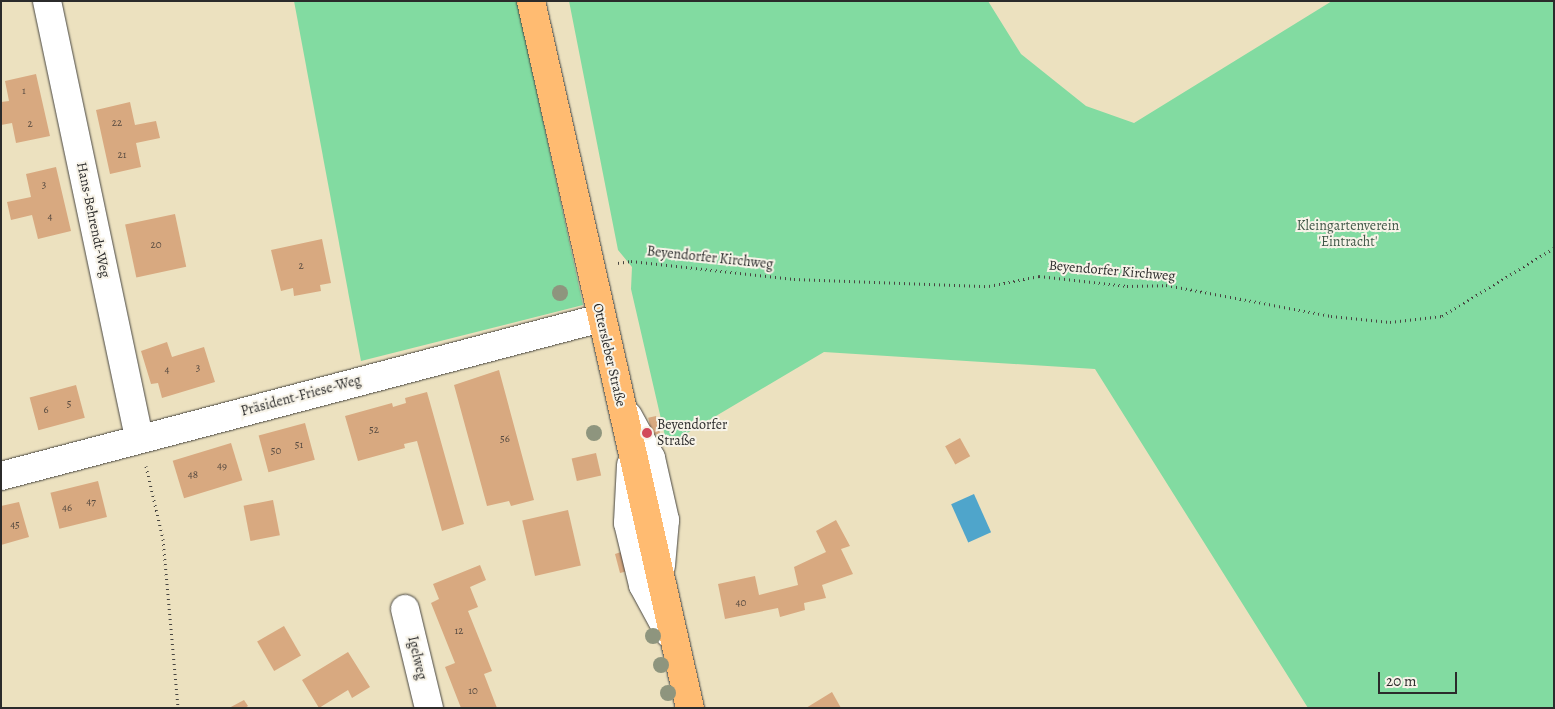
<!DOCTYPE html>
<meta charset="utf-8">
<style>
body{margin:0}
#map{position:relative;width:1555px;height:709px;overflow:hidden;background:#ece1bf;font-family:Alegreya,serif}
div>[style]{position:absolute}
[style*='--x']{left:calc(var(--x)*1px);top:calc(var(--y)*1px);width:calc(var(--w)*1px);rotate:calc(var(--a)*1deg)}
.green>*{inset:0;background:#82dba1}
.water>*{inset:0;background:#4fa5cb;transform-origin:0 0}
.building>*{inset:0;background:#d8a980;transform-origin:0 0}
.path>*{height:3px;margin-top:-1.5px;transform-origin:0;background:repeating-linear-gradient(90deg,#484641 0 1px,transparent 0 5px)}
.roads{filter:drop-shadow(0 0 1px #484641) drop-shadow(0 0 1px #484641)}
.minor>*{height:28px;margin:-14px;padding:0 14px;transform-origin:14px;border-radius:14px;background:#fff}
.major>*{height:28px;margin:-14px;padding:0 14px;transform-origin:14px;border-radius:14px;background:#ffbb71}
.trees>*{width:16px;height:16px;margin:-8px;border-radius:50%;background:#8e957e}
.dots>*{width:14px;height:14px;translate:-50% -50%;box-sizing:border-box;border:2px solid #f7f3e8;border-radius:50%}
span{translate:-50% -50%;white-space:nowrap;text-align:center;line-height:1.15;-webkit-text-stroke:4px #f7f3e8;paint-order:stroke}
.number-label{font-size:11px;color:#564a40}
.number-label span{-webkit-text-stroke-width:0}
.street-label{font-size:14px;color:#2b2b2b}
.park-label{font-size:14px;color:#415748}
.poi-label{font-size:14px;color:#2b2b2b}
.left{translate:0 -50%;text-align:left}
.frame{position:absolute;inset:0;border:2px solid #2b2b2b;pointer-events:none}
.scale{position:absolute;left:1378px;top:672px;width:79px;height:22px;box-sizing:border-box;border:2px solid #2b2b2b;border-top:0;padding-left:6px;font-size:15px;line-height:18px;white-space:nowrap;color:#2b2b2b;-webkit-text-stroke:4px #f7f3e8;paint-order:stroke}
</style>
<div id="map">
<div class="green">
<i style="clip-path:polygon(294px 1px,517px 1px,583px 305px,361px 361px)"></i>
<i style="clip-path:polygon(569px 1px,988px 1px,1021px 54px,1086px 106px,1134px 123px,1332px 1px,1554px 1px,1554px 708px,1308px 708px,1095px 369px,824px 352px,667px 445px,631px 289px,632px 267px,618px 250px)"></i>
</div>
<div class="water">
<i style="left:974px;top:494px;width:42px;height:25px;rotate:66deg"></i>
</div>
<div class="building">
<i style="clip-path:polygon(36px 74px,50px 136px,16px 143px,12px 123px,1px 125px,1px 102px,9px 101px,5px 81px)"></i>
<i style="clip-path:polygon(130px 102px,135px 125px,156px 121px,160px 138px,136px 143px,141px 167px,110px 174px,96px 110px)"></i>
<i style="clip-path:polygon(56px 167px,71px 231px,38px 239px,32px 215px,11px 220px,7px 202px,31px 197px,26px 174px)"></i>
<i style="left:175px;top:214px;width:54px;height:51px;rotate:78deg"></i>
<i style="clip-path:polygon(322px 239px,331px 283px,320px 285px,321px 291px,294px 296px,293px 288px,281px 291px,271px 250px)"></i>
<i style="clip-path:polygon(167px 342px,172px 357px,204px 347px,215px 382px,162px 398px,158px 383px,151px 384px,141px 351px)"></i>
<i style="clip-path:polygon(499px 370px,534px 500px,511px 506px,509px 501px,487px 506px,454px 385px)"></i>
<i style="left:76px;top:385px;width:34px;height:48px;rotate:75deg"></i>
<i style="clip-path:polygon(427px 392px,464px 524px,442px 531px,417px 441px,404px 444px,405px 448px,358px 461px,345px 416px,392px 403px,393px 407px,406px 403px,405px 398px)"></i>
<i style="left:656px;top:416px;width:18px;height:8px;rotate:77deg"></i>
<i style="left:305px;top:423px;width:38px;height:48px;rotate:75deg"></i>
<i style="left:960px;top:438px;width:21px;height:17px;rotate:61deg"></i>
<i style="left:231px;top:443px;width:39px;height:61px;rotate:73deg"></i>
<i style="left:596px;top:453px;width:23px;height:25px;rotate:77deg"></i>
<i style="left:98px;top:481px;width:37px;height:49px;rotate:76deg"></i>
<i style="left:273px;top:500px;width:36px;height:30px;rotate:79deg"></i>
<i style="clip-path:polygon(19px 502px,29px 537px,1px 545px,1px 506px)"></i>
<i style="left:568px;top:510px;width:57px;height:47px;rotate:77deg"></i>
<i style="clip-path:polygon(836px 520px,850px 546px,841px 549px,853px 574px,822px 585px,826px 598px,804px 603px,805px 610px,780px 617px,778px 608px,725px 619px,718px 584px,755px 576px,759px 595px,798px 585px,794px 567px,826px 552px,816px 531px)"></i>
<i style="clip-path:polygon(624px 551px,628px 571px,620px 573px,615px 554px)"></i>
<i style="clip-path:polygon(480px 565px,486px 580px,470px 587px,478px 607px,468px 611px,492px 671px,484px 674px,497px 708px,461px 708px,445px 667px,455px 663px,431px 603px,439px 599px,433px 584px)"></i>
<i style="left:284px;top:626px;width:34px;height:31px;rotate:60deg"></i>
<i style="clip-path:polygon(348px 652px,370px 687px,352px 698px,348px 690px,319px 708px,302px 680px)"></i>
<i style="clip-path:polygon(832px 692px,841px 708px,806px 708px)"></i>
<i style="clip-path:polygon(244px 700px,248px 706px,245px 708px,229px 708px)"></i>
</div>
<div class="path">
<i style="--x:618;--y:263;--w:13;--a:-9"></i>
<i style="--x:631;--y:261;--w:164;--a:6.3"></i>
<i style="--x:794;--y:279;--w:195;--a:2.1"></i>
<i style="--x:989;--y:286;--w:51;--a:-11.3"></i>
<i style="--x:1039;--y:276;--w:89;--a:6.5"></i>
<i style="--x:1127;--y:286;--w:39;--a:-1"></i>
<i style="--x:1166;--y:285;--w:168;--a:10.6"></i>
<i style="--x:1331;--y:316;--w:59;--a:5.8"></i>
<i style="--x:1390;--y:322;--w:52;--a:-6.6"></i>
<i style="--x:1442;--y:316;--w:131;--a:-31.3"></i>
<i style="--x:146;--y:466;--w:75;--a:76.9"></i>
<i style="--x:163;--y:539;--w:170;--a:84.9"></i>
</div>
<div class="roads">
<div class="minor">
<i style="--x:47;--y:1;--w:447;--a:78.1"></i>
<i style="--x:628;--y:416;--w:48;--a:61.3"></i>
<i style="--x:651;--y:458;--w:64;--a:77.3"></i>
<i style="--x:665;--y:520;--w:46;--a:95"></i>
<i style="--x:631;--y:465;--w:58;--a:93"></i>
<i style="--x:628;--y:523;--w:64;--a:76.4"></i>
<i style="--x:643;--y:585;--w:55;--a:61.6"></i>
<i style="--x:1;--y:476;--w:620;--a:-14.75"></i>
<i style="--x:405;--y:609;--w:102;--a:76.4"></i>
</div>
<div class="major">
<i style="--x:531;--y:1;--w:725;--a:77.33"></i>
</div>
</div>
<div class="trees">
<i style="left:560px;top:293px"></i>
<i style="left:594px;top:433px"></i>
<i style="left:653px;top:636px"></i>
<i style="left:661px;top:665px"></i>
<i style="left:668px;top:693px"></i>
</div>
<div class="dots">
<i style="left:647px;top:433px;background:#d1495b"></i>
</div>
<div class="number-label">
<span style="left:24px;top:91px">1</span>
<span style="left:117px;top:123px">22</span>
<span style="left:30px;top:124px">2</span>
<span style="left:122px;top:155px">21</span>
<span style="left:44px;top:185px">3</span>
<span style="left:50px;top:217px">4</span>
<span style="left:156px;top:245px">20</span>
<span style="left:301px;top:266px">2</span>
<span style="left:198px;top:368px">3</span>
<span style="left:167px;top:370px">4</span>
<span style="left:69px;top:404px">5</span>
<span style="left:46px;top:410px">6</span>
<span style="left:374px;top:430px">52</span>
<span style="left:505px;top:439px">56</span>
<span style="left:299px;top:445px">51</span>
<span style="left:276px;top:451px">50</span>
<span style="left:222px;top:466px">49</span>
<span style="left:193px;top:475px">48</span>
<span style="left:91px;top:502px">47</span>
<span style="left:67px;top:508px">46</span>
<span style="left:15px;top:525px">45</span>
<span style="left:741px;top:603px">40</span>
<span style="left:459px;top:631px">12</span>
<span style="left:473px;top:691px">10</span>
</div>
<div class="street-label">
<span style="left:93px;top:220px;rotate:78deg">Hans-Behrendt-Weg</span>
<span style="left:710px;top:258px;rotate:6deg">Beyendorfer Kirchweg</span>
<span style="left:1112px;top:271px;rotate:5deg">Beyendorfer Kirchweg</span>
<span style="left:609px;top:355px;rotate:77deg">Ottersleber Straße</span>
<span style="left:301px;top:396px;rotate:-15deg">Präsident-Friese-Weg</span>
<span style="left:417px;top:658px;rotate:77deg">Igelweg</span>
</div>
<div class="park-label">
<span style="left:1348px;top:234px">Kleingartenverein<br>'Eintracht'</span>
</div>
<div class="poi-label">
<span class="left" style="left:657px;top:433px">Beyendorfer<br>Straße</span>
</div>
<div class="frame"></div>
<div class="scale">20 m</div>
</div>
